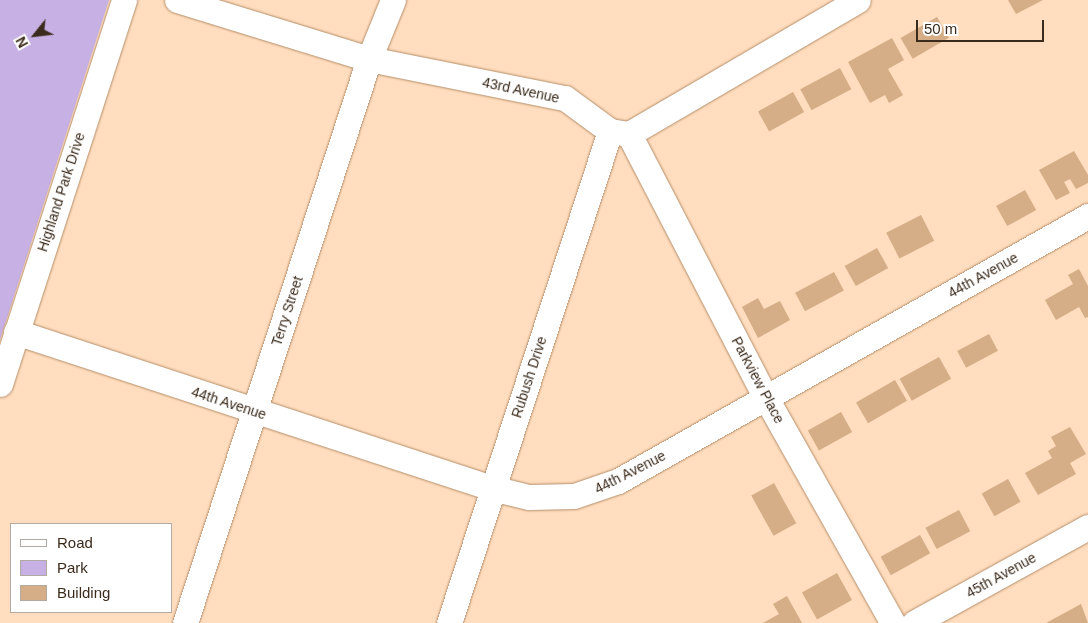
<!DOCTYPE html>
<style>
body{margin:0}
#map{position:relative;width:1088px;height:623px;overflow:hidden;background:#ffddbe;font-family:Helvetica,sans-serif}
div>[style]{position:absolute}
[style*='--x']{left:calc(var(--x)*1px);top:calc(var(--y)*1px);width:calc(var(--w)*1px);rotate:calc(var(--a)*1deg)}
.green>*{inset:0;background:#c7b0e4}
.building>*{inset:0;background:#d5ad87;transform-origin:0 0}
.roads{filter:drop-shadow(0 0 1px #b58e6a) drop-shadow(0 0 1px #b58e6a)}
.minor>*{height:25px;margin:-12.5px;padding:0 12.5px;transform-origin:12.5px;border-radius:12.5px;background:#fff}
span{translate:-50% -50%;white-space:nowrap;text-align:center;line-height:1.15;-webkit-text-stroke:4px #fff;paint-order:stroke}
.street-label{font-size:14px;color:#3b2b1c}
.legend{position:absolute;left:10px;top:523px;width:162px;height:90px;box-sizing:border-box;background:#fff;border:1px solid #b1aaa4;margin:0;padding:6px 9px;list-style:none;font-size:15px;color:#3b2b1c}
.legend li{display:flex;align-items:center;gap:10px;height:25px}
.legend b{width:25px;border:1px solid #b1aaa4}
.north{position:absolute;left:10px;top:10px;width:50px;height:50px;-webkit-text-stroke:4px #fff;paint-order:stroke;rotate:241deg;font-size:14px;font-weight:700;line-height:20px;text-align:center;color:#3b2b1c}
.north::after{content:'';display:block;margin:auto;width:18px;height:22px;background:#3b2b1c;clip-path:polygon(50% 0,100% 100%,50% 72%,0 100%)}
.scale{position:absolute;left:916px;top:20px;width:128px;height:22px;box-sizing:border-box;border:2px solid #3b2b1c;border-top:0;padding-left:6px;font-size:15px;line-height:18px;white-space:nowrap;color:#3b2b1c;-webkit-text-stroke:4px #fff;paint-order:stroke}
</style>
<div id="map">
<div class="green">
<i style="clip-path:polygon(0 0,109px 0,0 340px)"></i>
</div>
<div class="building">
<i style="clip-path:polygon(1008px 0,1043px 0,1016px 14px)"></i>
<i style="left:937px;top:17px;width:24px;height:42px;rotate:60deg"></i>
<i style="clip-path:polygon(892px 38px,904px 60px,888px 69px,903px 95px,889px 103px,885px 95px,870px 103px,848px 62px)"></i>
<i style="left:840px;top:68px;width:24px;height:45px;rotate:62deg"></i>
<i style="left:793px;top:92px;width:23px;height:40px;rotate:61deg"></i>
<i style="clip-path:polygon(1074px 151px,1088px 175px,1088px 183px,1076px 189px,1070px 179px,1064px 182px,1070px 193px,1056px 200px,1039px 170px)"></i>
<i style="left:1025px;top:190px;width:23px;height:33px;rotate:61deg"></i>
<i style="left:921px;top:215px;width:29px;height:39px;rotate:63deg"></i>
<i style="left:877px;top:248px;width:23px;height:37px;rotate:61deg"></i>
<i style="clip-path:polygon(1079px 269px,1088px 286px,1088px 317px,1085px 318px,1079px 307px,1056px 320px,1045px 300px,1073px 284px,1068px 275px)"></i>
<i style="left:834px;top:272px;width:21px;height:44px;rotate:62deg"></i>
<i style="clip-path:polygon(758px 298px,764px 309px,780px 301px,790px 320px,758px 338px,742px 307px)"></i>
<i style="left:989px;top:334px;width:19px;height:36px;rotate:62deg"></i>
<i style="left:939px;top:357px;width:25px;height:45px;rotate:61deg"></i>
<i style="left:895px;top:380px;width:24px;height:45px;rotate:60deg"></i>
<i style="left:841px;top:412px;width:23px;height:38px;rotate:61deg"></i>
<i style="clip-path:polygon(1070px 427px,1086px 454px,1070px 463px,1076px 474px,1038px 495px,1025px 473px,1052px 458px,1048px 451px,1056px 446px,1051px 437px)"></i>
<i style="left:1008px;top:479px;width:26px;height:30px;rotate:61deg"></i>
<i style="left:774px;top:483px;width:46px;height:26px;rotate:61deg"></i>
<i style="left:959px;top:510px;width:24px;height:38px;rotate:62deg"></i>
<i style="left:920px;top:535px;width:21px;height:45px;rotate:61deg"></i>
<i style="left:837px;top:573px;width:31px;height:40px;rotate:61deg"></i>
<i style="clip-path:polygon(787px 596px,802px 623px,763px 623px,779px 614px,773px 604px)"></i>
<i style="clip-path:polygon(1081px 604px,1088px 623px,1046px 623px)"></i>
</div>
<div class="roads">
<div class="minor">
<i style="--x:177;--y:0;--w:201;--a:17.1"></i>
<i style="--x:369;--y:59;--w:200;--a:11.3"></i>
<i style="--x:565;--y:98;--w:56;--a:36.3"></i>
<i style="--x:610;--y:131;--w:19;--a:9"></i>
<i style="--x:629;--y:134;--w:265;--a:-30.3"></i>
<i style="--x:629;--y:134;--w:297;--a:62.6"></i>
<i style="--x:766;--y:398;--w:258;--a:60.6"></i>
<i style="--x:16;--y:332;--w:501;--a:18.15"></i>
<i style="--x:492;--y:488;--w:38;--a:14"></i>
<i style="--x:529;--y:497;--w:45;--a:-1.3"></i>
<i style="--x:574;--y:496;--w:46;--a:-18.8"></i>
<i style="--x:618;--y:481;--w:540;--a:-29.42"></i>
<i style="--x:0;--y:384;--w:404;--a:-72.1"></i>
<i style="--x:185;--y:623;--w:593;--a:-71.93"></i>
<i style="--x:369;--y:59;--w:64;--a:-67.9"></i>
<i style="--x:449;--y:623;--w:518;--a:-71.88"></i>
<i style="--x:914;--y:623;--w:199;--a:-28.9"></i>
</div>
</div>
<div class="street-label">
<span style="left:521px;top:90px;rotate:12deg">43rd Avenue</span>
<span style="left:61px;top:192px;rotate:-72deg">Highland Park Drive</span>
<span style="left:983px;top:275px;rotate:-29deg">44th Avenue</span>
<span style="left:287px;top:311px;rotate:-72deg">Terry Street</span>
<span style="left:529px;top:377px;rotate:-72deg">Rubush Drive</span>
<span style="left:758px;top:380px;rotate:62deg">Parkview Place</span>
<span style="left:229px;top:403px;rotate:18deg">44th Avenue</span>
<span style="left:630px;top:472px;rotate:-27deg">44th Avenue</span>
<span style="left:1001px;top:575px;rotate:-29deg">45th Avenue</span>
</div>
<ul class="legend">
<li><b style="height:6px;background:#fff"></b>Road</li>
<li><b style="height:14px;background:#c7b0e4"></b>Park</li>
<li><b style="height:14px;background:#d5ad87"></b>Building</li>
</ul>
<div class="north">N</div>
<div class="scale">50 m</div>
</div>
